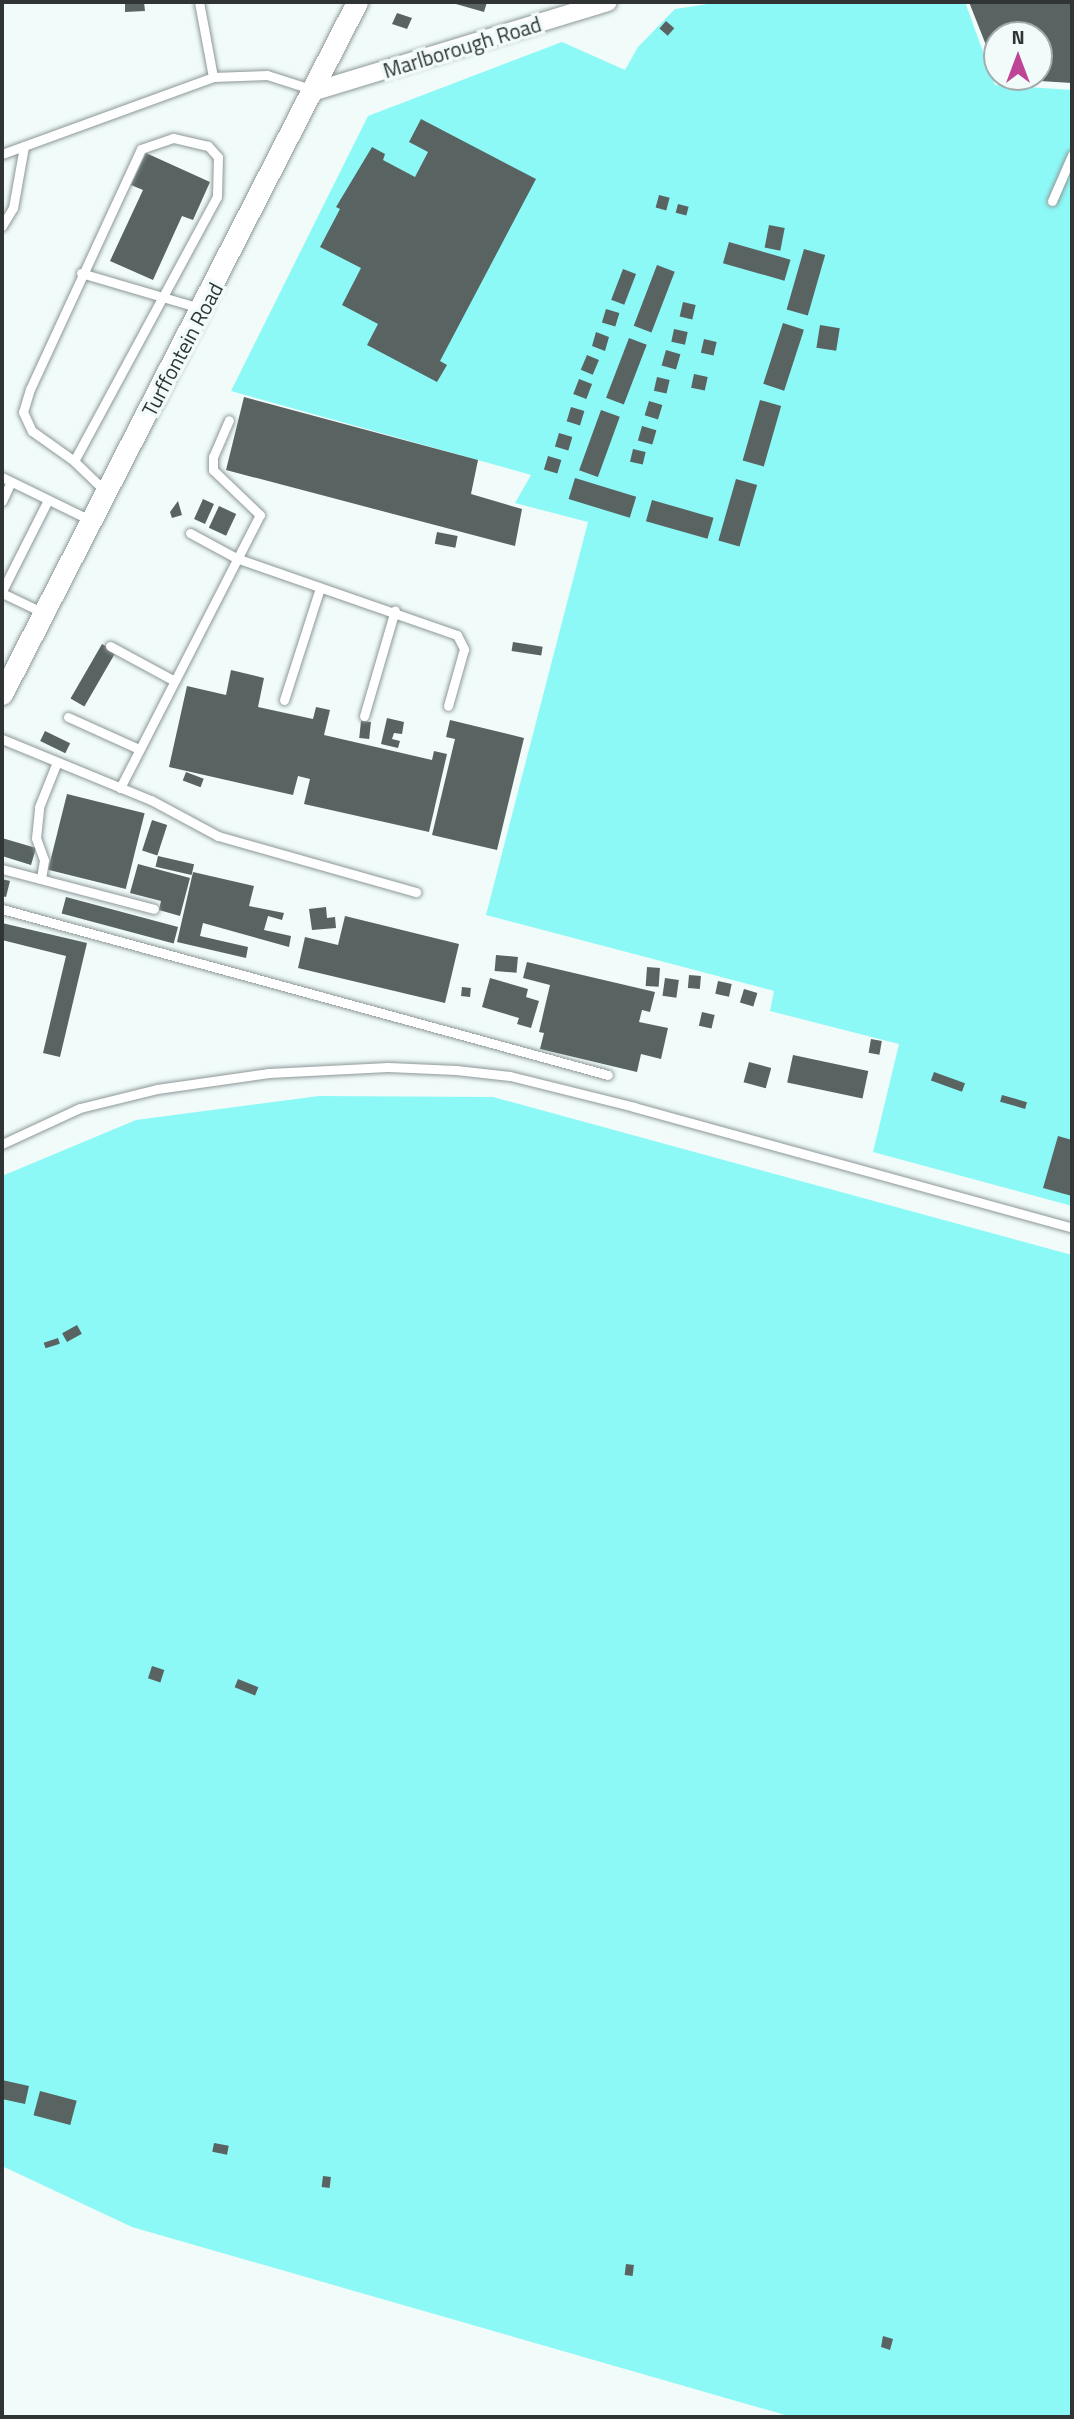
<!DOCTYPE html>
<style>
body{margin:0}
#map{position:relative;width:1074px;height:2419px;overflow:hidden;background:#f0fbfa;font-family:"Titillium Web",sans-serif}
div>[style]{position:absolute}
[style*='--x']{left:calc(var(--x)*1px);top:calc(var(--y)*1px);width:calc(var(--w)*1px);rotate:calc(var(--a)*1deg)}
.green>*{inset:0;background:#8df9f6}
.building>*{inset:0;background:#596362;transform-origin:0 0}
.roads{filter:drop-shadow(0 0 2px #8d9797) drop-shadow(0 0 2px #8d9797)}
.service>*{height:9px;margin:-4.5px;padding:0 4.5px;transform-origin:4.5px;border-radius:4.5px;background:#fff}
.minor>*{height:18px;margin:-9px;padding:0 9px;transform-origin:9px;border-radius:9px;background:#fff}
.tertiary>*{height:21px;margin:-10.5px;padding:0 10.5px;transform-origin:10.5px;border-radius:10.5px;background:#fff}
span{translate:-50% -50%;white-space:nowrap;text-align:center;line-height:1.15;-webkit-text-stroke:7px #f0fbfa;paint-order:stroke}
.street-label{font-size:21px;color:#303434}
.frame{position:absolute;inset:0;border:4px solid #303434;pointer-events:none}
.north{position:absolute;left:983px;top:21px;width:70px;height:70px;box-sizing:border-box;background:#f0fbfa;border:2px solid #a3abab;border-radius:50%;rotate:0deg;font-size:19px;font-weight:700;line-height:28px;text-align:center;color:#303434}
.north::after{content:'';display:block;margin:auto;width:24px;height:32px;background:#be4496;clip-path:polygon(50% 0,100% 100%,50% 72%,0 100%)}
</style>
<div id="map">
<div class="green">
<i style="clip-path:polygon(721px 2px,965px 2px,995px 85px,1072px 90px,1072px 1206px,873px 1152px,899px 1044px,770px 1011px,774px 991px,486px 915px,588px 522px,515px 503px,531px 475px,231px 391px,368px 116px,562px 42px,625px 70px,638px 47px,675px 9px)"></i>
<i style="clip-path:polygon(319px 1096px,493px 1097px,1072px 1255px,1072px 2417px,792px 2417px,132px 2227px,2px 2166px,2px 1176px,136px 1120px)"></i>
</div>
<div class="building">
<i style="clip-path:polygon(125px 2px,144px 2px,145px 11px,125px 12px)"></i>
<i style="clip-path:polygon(449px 2px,487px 2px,484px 12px)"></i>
<i style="clip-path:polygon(969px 2px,1072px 2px,1072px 83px,1006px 79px,1039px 77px,1039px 35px,997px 35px,997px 73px)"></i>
<i style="clip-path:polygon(397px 13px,412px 18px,407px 29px,392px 24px)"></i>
<i style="left:666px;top:21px;width:11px;height:10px;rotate:41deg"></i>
<i style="clip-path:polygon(421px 119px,536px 179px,440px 361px,447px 365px,437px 382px,367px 345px,378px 324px,342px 305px,361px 268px,320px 247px,340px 209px,336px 207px,372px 147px,385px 154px,383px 160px,415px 177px,428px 152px,409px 142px)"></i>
<i style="clip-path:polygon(146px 153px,210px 182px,193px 220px,182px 216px,153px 280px,110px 261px,143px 190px,131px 185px)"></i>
<i style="left:659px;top:195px;width:11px;height:13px;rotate:15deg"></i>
<i style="left:678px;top:204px;width:11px;height:9px;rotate:15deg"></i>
<i style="left:769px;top:225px;width:16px;height:23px;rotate:11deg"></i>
<i style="left:729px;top:242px;width:64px;height:22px;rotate:16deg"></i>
<i style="left:804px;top:249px;width:22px;height:63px;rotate:16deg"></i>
<i style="left:657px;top:265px;width:19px;height:65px;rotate:21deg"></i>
<i style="left:623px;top:269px;width:14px;height:33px;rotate:21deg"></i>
<i style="left:683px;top:302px;width:13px;height:15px;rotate:13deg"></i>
<i style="left:606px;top:309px;width:14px;height:14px;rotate:17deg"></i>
<i style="left:783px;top:323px;width:22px;height:64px;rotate:18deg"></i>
<i style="left:820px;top:325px;width:20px;height:23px;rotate:9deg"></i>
<i style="left:674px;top:329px;width:14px;height:13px;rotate:12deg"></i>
<i style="clip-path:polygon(596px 332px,609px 337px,605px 351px,592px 346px)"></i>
<i style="left:629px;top:338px;width:19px;height:64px;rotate:21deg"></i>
<i style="left:704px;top:339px;width:13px;height:14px;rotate:13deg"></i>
<i style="left:666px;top:350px;width:15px;height:16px;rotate:16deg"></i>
<i style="left:587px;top:355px;width:13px;height:16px;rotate:23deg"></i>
<i style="left:694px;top:374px;width:14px;height:14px;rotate:12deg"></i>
<i style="left:657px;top:377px;width:13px;height:14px;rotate:13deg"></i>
<i style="left:579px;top:379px;width:14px;height:16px;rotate:21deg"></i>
<i style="clip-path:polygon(244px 397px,478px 460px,471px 494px,522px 509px,515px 546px,226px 470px)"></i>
<i style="left:760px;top:400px;width:22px;height:63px;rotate:16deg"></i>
<i style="left:649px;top:401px;width:14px;height:15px;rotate:17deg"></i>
<i style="left:571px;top:407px;width:14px;height:15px;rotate:17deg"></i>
<i style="left:601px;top:410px;width:20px;height:64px;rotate:20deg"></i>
<i style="left:642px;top:426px;width:15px;height:15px;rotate:16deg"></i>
<i style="left:559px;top:433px;width:14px;height:14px;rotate:17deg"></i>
<i style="left:633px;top:449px;width:13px;height:13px;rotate:13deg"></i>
<i style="left:548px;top:456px;width:14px;height:14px;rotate:17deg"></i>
<i style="left:575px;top:478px;width:64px;height:22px;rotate:17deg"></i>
<i style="left:736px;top:479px;width:22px;height:64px;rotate:16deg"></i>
<i style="left:203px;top:499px;width:12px;height:22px;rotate:24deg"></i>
<i style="left:652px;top:500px;width:64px;height:22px;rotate:16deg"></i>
<i style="clip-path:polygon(178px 501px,182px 515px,172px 518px,170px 512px)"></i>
<i style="left:219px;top:506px;width:19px;height:24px;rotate:25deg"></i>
<i style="left:437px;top:532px;width:21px;height:12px;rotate:11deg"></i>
<i style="left:513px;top:642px;width:30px;height:9px;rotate:9deg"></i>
<i style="left:102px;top:644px;width:16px;height:63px;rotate:30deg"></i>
<i style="clip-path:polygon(231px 670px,264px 678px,258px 707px,313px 719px,316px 707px,330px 710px,324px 735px,432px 760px,434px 751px,447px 754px,429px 832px,304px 804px,310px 779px,298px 776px,293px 795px,169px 767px,187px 686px,226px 695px)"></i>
<i style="clip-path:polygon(387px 718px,404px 722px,402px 734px,394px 733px,392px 739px,400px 741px,398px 748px,381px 744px)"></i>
<i style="clip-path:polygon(450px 720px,524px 738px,497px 850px,432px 835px,455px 739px,446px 737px)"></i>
<i style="left:361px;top:721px;width:10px;height:17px;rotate:6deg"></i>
<i style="left:45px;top:731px;width:28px;height:11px;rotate:26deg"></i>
<i style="left:186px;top:772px;width:19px;height:9px;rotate:21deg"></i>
<i style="left:67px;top:794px;width:80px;height:78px;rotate:14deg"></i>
<i style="left:152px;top:820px;width:16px;height:32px;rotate:18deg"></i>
<i style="clip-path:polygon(2px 838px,36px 848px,31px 865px,2px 856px)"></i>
<i style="left:158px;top:856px;width:37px;height:11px;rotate:13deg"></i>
<i style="clip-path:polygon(138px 864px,190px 878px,180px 916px,159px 910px,161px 901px,130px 893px)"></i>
<i style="clip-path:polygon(193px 872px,254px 886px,249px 906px,284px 913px,282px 920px,268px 916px,264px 930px,291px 936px,289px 947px,203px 923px,200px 936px,248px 947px,246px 958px,177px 942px)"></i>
<i style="clip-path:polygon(2px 879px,10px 881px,6px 897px,2px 896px)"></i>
<i style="left:66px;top:897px;width:116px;height:17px;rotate:15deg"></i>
<i style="clip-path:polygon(326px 907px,327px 918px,335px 917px,336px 928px,312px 930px,309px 909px)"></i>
<i style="clip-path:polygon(345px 916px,459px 944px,445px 1003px,298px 968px,305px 937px,338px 945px)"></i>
<i style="clip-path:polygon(2px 923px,87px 943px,60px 1057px,43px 1053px,66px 956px,2px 940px)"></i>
<i style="left:496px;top:955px;width:22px;height:16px;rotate:5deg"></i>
<i style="clip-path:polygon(527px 962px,655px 992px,650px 1012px,642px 1010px,639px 1022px,668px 1028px,661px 1059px,641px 1054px,637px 1072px,540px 1049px,544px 1033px,539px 1032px,550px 985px,523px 978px)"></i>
<i style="left:647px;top:967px;width:13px;height:19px;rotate:4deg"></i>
<i style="left:689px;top:975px;width:12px;height:13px;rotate:5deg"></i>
<i style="clip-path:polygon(490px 978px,528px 989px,526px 997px,539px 1001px,531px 1028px,517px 1024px,519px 1018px,482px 1007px)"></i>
<i style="left:665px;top:978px;width:14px;height:18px;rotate:8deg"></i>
<i style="left:718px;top:981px;width:14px;height:13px;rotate:12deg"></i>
<i style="left:462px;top:987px;width:9px;height:9px;rotate:6deg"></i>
<i style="left:744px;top:989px;width:14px;height:14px;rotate:17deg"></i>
<i style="left:702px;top:1012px;width:13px;height:14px;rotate:13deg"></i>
<i style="left:871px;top:1039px;width:11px;height:14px;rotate:10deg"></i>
<i style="left:793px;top:1055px;width:77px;height:28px;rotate:12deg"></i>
<i style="left:749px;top:1062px;width:23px;height:21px;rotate:15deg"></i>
<i style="left:934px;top:1072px;width:33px;height:9px;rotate:20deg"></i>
<i style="left:1002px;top:1095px;width:26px;height:7px;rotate:16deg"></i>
<i style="clip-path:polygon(1058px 1136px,1072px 1140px,1072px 1196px,1043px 1188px)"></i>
<i style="left:77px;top:1325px;width:10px;height:17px;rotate:61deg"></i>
<i style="left:58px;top:1338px;width:6px;height:15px;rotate:72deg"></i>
<i style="left:152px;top:1666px;width:13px;height:13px;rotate:18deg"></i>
<i style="left:238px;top:1679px;width:22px;height:9px;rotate:22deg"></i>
<i style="clip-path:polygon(2px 2080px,29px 2086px,25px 2104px,2px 2099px)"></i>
<i style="left:40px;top:2091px;width:38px;height:25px;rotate:15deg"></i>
<i style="left:214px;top:2143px;width:15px;height:9px;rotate:11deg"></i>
<i style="left:323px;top:2176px;width:8px;height:11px;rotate:7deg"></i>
<i style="left:626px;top:2264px;width:8px;height:11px;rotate:7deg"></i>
<i style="clip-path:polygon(883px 2336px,893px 2339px,890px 2350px,881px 2347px)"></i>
</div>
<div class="roads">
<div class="service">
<i style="--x:199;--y:2;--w:76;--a:79.4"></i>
<i style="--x:2;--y:154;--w:225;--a:-20"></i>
<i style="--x:213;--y:77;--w:54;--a:-2.1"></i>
<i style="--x:267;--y:75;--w:46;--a:17.7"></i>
<i style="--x:1052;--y:201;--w:50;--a:-66.5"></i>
<i style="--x:2;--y:226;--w:21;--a:-59"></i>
<i style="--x:13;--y:208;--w:63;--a:-79.9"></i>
<i style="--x:81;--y:273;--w:124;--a:16.4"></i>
<i style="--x:74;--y:461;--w:300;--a:-61.6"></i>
<i style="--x:217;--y:197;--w:40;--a:-88.6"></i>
<i style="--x:218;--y:157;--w:15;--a:-132"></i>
<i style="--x:208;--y:146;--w:36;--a:-167"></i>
<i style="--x:173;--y:138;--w:34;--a:161"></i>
<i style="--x:141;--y:149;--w:264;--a:114.8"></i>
<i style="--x:30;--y:389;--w:24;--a:107"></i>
<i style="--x:23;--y:412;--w:21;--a:65"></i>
<i style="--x:32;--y:431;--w:52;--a:35.5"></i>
<i style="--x:74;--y:461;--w:45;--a:44.1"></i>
<i style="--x:2;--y:477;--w:98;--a:26"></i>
<i style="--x:2;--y:501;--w:21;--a:-65"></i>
<i style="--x:190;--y:533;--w:52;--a:28.5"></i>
<i style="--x:236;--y:558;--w:234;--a:19.2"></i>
<i style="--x:457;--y:635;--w:16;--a:63"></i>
<i style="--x:464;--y:649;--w:59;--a:105.7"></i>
<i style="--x:2;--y:591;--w:102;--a:-63.2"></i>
<i style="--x:2;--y:593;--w:47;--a:25.5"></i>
<i style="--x:110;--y:646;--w:72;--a:28.4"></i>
<i style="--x:284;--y:700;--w:118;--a:-72.2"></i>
<i style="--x:364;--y:716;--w:110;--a:-73.7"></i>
<i style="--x:68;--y:717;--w:78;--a:24.3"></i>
<i style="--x:2;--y:739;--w:161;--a:22.3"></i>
<i style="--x:151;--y:800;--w:76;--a:28.2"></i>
<i style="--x:218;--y:836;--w:206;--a:15.8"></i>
<i style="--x:120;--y:788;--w:307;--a:-62.9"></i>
<i style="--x:260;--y:515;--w:65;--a:-136.2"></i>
<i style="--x:213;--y:470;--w:13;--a:-90"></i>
<i style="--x:213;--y:457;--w:40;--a:-66.6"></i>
<i style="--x:2;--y:869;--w:157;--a:14.7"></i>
<i style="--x:41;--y:879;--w:19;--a:-81"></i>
<i style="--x:44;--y:860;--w:23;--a:-110"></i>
<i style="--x:36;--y:838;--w:31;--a:-84"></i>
<i style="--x:39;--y:807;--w:48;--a:-68.2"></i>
<i style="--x:2;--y:909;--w:628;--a:15.32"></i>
<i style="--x:2;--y:1144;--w:86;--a:-24.8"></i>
<i style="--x:80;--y:1108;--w:79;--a:-13.9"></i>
<i style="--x:157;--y:1089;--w:113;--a:-8.1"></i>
<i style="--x:269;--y:1073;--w:119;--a:-2.9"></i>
<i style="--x:388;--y:1067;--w:68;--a:2.5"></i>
<i style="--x:456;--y:1070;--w:54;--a:6.3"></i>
<i style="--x:510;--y:1076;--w:128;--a:14"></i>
<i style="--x:634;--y:1107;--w:454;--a:15.4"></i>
</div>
<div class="minor">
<i style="--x:315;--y:91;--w:306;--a:-16.9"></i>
</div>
<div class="tertiary">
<i style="--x:2;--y:694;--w:778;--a:-62.84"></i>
</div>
</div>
<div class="street-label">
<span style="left:462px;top:47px;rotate:-17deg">Marlborough Road</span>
<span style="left:182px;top:349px;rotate:-62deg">Turffontein Road</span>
</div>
<div class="frame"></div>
<div class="north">N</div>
</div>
